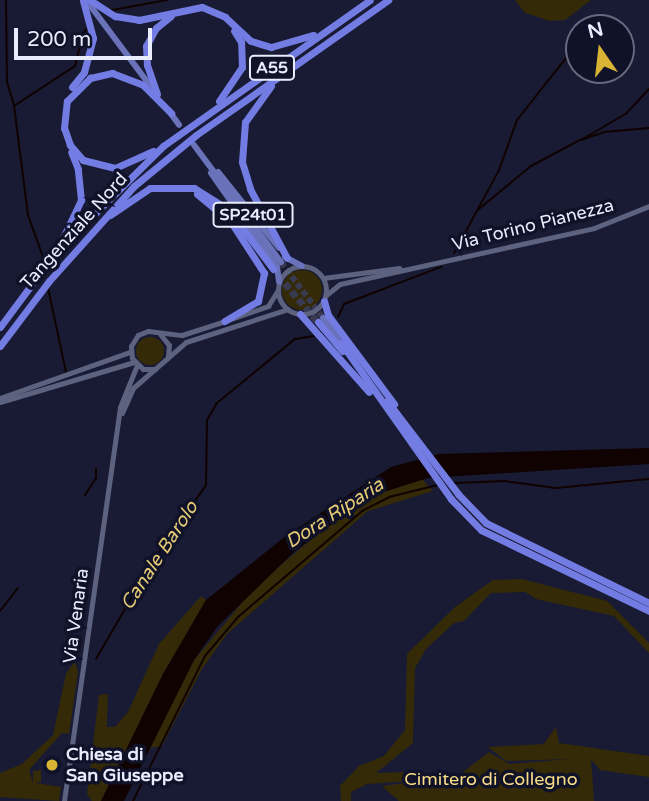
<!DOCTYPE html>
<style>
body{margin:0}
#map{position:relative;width:649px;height:801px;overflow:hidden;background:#181b33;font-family:"Varela Round",sans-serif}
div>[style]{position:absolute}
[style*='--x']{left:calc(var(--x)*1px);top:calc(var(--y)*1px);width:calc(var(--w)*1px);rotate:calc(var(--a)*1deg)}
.green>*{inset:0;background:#342a08}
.round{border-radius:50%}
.water>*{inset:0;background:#0f0200}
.stream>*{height:2px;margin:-1px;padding:0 1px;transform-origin:1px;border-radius:1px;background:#0f0200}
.primary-tunnel>*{height:6px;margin-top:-3px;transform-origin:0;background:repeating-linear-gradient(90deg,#373a51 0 6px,transparent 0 9px)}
.highway-tunnel>*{height:7px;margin-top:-3.5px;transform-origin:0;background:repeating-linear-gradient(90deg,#373a51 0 7px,transparent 0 10.5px)}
.secondary>*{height:5px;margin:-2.5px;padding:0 2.5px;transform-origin:2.5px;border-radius:2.5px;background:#5d627f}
.secondary>.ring{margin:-2.5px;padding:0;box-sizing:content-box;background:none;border:5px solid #5d627f;border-radius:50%}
.primary>*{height:6px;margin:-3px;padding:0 3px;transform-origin:3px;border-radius:3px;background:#6a72ba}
.highway>*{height:7px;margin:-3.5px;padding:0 3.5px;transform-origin:3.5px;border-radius:3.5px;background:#737ce2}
.dots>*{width:19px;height:19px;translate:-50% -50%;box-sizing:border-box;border:4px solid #0f1229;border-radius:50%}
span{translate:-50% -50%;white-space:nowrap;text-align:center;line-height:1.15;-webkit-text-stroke:7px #0f1229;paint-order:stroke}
.shield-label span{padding:2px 5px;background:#0f1229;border:2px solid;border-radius:5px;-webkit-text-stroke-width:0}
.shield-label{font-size:16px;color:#e9ecfd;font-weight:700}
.street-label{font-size:18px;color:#e9ecfd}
.poi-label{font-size:18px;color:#e9ecfd;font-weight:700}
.left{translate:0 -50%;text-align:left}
.park-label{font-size:18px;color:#fade87}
.water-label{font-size:19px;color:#e6ca74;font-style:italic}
.north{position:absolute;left:565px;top:14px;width:70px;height:70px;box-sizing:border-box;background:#0f1229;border:2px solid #66697e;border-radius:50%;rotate:346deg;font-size:19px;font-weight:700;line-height:28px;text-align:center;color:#e9ecfd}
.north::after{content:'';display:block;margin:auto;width:24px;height:32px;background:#d9b334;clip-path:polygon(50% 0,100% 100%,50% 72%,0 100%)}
.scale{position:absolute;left:14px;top:28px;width:138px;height:32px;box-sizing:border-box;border:4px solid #e9ecfd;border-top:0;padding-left:9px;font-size:21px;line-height:24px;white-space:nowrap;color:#e9ecfd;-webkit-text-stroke:5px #0f1229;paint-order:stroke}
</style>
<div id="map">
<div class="green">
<i style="clip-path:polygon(515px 0,591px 0,565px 20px,550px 21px,525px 13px)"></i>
<i class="round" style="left:282px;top:270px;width:40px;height:40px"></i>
<i class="round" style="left:136px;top:337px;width:28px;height:28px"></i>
<i style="clip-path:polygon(422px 479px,433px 491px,368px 511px,227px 634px,202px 669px,162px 746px,150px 748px,194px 660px,256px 586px,333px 521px,371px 496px)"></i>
<i style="clip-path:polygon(522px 579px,607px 601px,649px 643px,649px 653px,614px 616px,536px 599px,525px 592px,491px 593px,464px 621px,454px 623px,426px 649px,415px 668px,413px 743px,376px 773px,407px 772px,411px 781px,367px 784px,351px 792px,351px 801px,341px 801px,340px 786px,359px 766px,384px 756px,405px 730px,407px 654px,455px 607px,493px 580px)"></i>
<i style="clip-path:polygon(201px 596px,206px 600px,163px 674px,101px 801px,92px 801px,87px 794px,99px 695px,108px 694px,107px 727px,115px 727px,128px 712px,159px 644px)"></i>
<i style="clip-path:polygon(75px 661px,78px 672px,69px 734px,62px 733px,29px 770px,33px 783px,33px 771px,41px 770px,41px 782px,35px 783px,61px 787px,59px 801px,0 797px,0 773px,22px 764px,53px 735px,66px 674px)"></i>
<i style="clip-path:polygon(556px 727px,559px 743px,649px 756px,649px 777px,600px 770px,591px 759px,594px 801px,399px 801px,382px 786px,458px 776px,489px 752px,509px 764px,570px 759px,506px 761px,488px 747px,544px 744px)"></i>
</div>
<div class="water">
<i style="clip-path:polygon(649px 448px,649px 464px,428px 478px,371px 496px,295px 551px,218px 626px,194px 660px,124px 801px,101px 801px,163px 674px,206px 600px,287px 535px,391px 467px,439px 454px)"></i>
</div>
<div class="stream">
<i style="--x:6;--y:0;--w:82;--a:89.3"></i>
<i style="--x:7;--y:82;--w:24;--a:73"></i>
<i style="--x:112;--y:10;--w:56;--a:-10.3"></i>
<i style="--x:649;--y:89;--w:33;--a:133"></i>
<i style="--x:627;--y:113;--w:53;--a:149.6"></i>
<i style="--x:581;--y:140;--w:24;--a:-19"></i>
<i style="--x:604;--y:132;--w:45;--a:-5.1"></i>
<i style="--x:479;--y:209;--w:67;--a:-39.6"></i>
<i style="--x:531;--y:166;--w:55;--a:-28"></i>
<i style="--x:454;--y:253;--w:94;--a:-61.5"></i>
<i style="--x:499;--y:170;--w:53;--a:-70.2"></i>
<i style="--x:517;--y:120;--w:85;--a:-51.7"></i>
<i style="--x:43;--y:257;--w:45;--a:-109.7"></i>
<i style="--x:28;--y:215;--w:110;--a:-97.3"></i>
<i style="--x:14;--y:106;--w:73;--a:-33.3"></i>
<i style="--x:75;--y:66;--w:34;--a:-76"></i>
<i style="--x:83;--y:33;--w:7;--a:-45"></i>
<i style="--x:48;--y:288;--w:86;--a:77.9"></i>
<i style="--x:338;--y:317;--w:14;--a:-65"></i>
<i style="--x:344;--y:304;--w:104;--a:-20.9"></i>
<i style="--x:454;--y:483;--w:51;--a:-2.2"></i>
<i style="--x:505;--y:481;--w:51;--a:7.8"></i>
<i style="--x:556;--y:488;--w:93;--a:-5.5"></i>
<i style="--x:85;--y:495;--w:20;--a:-57"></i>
<i style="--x:96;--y:478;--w:9;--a:-90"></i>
<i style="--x:0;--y:611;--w:29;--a:-52"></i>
<i style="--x:96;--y:659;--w:108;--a:-59.9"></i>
<i style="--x:150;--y:566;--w:98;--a:-55.3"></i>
<i style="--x:206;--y:485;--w:65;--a:-89.1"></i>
<i style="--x:207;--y:420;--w:20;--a:-60"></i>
<i style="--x:217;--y:403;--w:101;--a:-39.4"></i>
<i style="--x:295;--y:339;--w:19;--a:-9"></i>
<i style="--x:133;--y:801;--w:162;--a:-63.6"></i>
<i style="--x:205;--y:656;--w:51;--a:-49.8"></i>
<i style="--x:238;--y:617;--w:163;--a:-40.5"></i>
<i style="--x:362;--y:511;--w:30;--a:-27"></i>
<i style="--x:389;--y:497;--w:50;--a:-13.8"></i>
</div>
<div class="primary-tunnel">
<i style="--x:281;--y:262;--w:70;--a:53.1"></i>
</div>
<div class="highway-tunnel">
<i style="--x:278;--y:275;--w:62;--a:49.6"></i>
</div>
<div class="secondary">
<i class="ring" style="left:278px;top:266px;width:43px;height:43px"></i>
<i style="--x:323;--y:278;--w:77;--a:-7.5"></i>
<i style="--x:325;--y:296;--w:19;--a:-39"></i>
<i style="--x:340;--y:284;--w:260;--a:-12.4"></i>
<i style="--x:594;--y:228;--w:59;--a:-21.8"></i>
<i style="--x:160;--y:334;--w:14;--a:51"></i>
<i style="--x:169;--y:345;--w:11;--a:95"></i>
<i style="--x:155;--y:369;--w:12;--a:180"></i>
<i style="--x:143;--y:369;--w:16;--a:-135"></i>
<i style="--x:132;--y:358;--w:12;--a:-95"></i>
<i style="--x:131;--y:346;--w:13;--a:-58"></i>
<i style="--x:138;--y:335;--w:11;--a:-22"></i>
<i style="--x:148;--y:331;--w:34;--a:7"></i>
<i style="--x:182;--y:335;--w:45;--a:-18"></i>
<i style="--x:225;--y:321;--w:46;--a:-19.2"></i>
<i style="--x:268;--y:306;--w:19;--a:-58"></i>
<i style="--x:0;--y:398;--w:138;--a:-19.5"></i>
<i style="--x:0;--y:402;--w:140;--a:-16.6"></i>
<i style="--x:122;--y:413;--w:27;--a:-66"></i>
<i style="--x:133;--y:388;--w:70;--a:-41"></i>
<i style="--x:186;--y:342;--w:107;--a:-17.9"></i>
<i style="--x:64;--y:801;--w:398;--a:-81.9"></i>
<i style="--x:120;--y:407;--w:45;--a:-68"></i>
</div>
<div class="primary">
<i style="--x:86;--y:0;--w:114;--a:53.2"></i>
<i style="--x:169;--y:111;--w:17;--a:54"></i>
<i style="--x:194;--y:145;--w:146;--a:53.4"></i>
<i style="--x:218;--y:172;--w:97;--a:51.2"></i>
<i style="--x:211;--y:173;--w:115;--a:54.9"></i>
<i style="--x:277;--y:267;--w:15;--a:82"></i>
<i style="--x:285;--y:257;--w:19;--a:28"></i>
<i style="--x:323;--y:318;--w:31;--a:54"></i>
</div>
<div class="highway">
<i style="--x:90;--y:0;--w:30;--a:33"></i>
<i style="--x:115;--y:16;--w:24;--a:9"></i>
<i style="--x:139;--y:20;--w:64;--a:-11.7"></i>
<i style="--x:202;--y:7;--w:25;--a:23"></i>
<i style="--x:225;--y:17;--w:35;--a:43"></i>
<i style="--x:251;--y:41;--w:21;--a:17"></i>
<i style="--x:271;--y:47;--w:44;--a:-15.9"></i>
<i style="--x:271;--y:86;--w:44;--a:125.8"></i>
<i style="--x:245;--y:122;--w:40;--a:94.3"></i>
<i style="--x:242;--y:162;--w:28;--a:73"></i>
<i style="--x:250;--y:189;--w:78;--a:61.8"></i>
<i style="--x:72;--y:87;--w:19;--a:-51"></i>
<i style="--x:84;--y:72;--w:35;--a:-75"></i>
<i style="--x:93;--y:38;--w:39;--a:-105"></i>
<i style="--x:157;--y:94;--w:31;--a:-109"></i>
<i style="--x:147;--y:65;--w:19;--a:-93"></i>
<i style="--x:146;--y:46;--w:21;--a:-61"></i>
<i style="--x:156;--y:28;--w:19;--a:-39"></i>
<i style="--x:219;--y:101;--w:41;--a:-55.9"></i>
<i style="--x:242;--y:67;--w:25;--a:-92"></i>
<i style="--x:241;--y:42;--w:13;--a:-122"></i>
<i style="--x:153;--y:151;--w:42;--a:155.9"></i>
<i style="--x:115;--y:168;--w:33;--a:-166"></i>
<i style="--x:83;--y:160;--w:20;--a:-131"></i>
<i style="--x:70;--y:145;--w:18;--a:-109"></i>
<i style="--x:64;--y:128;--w:27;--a:-84"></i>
<i style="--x:67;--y:101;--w:33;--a:-45"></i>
<i style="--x:90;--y:78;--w:23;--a:-13"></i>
<i style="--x:112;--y:73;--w:33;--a:21"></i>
<i style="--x:143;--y:85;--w:40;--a:45"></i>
<i style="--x:197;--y:194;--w:44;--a:39.5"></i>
<i style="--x:231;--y:222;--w:61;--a:57.1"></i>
<i style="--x:264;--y:273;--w:29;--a:102"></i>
<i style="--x:258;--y:301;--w:39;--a:149"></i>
<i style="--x:110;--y:215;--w:48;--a:-34"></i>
<i style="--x:150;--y:188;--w:44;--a:0"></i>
<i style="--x:194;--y:188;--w:40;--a:32"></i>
<i style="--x:228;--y:209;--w:75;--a:53.1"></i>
<i style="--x:61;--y:242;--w:47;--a:-64.5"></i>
<i style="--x:81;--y:200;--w:31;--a:-96"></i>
<i style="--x:78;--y:169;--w:18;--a:-112"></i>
<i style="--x:324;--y:301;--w:15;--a:74"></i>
<i style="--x:328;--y:315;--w:111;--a:53.4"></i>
<i style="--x:300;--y:314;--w:104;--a:48.5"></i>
<i style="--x:318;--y:322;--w:38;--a:50"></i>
<i style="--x:0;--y:327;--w:92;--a:-53.4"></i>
<i style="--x:55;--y:253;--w:152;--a:-44.7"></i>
<i style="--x:163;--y:146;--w:253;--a:-35.2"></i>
<i style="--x:341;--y:343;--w:191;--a:54.8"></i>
<i style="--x:451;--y:499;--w:43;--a:45.9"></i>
<i style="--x:481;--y:530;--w:187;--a:25.7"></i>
<i style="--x:0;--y:346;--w:81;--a:-53"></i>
<i style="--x:49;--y:281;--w:127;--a:-48.2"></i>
<i style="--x:134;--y:186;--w:80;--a:-39.4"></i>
<i style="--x:196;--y:135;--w:235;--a:-35.1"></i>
<i style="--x:387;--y:401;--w:117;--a:52.6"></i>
<i style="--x:458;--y:494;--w:40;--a:46"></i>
<i style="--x:486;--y:523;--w:182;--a:26.1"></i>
</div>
<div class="dots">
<i style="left:52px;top:765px;background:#d9b334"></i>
</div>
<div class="shield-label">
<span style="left:272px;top:68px">A55</span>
<span style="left:253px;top:215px">SP24t01</span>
</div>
<div class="street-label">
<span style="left:533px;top:225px;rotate:-14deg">Via Torino Pianezza</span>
<span style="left:74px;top:231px;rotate:-48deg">Tangenziale Nord</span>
<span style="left:76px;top:616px;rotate:-82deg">Via Venaria</span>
</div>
<div class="poi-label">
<span class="left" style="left:66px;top:765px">Chiesa di<br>San Giuseppe</span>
</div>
<div class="park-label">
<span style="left:491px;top:779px">Cimitero di Collegno</span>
</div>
<div class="water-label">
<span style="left:335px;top:514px;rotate:-33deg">Dora Riparia</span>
<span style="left:160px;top:556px;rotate:-57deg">Canale Barolo</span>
</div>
<div class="north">N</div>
<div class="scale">200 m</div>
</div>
